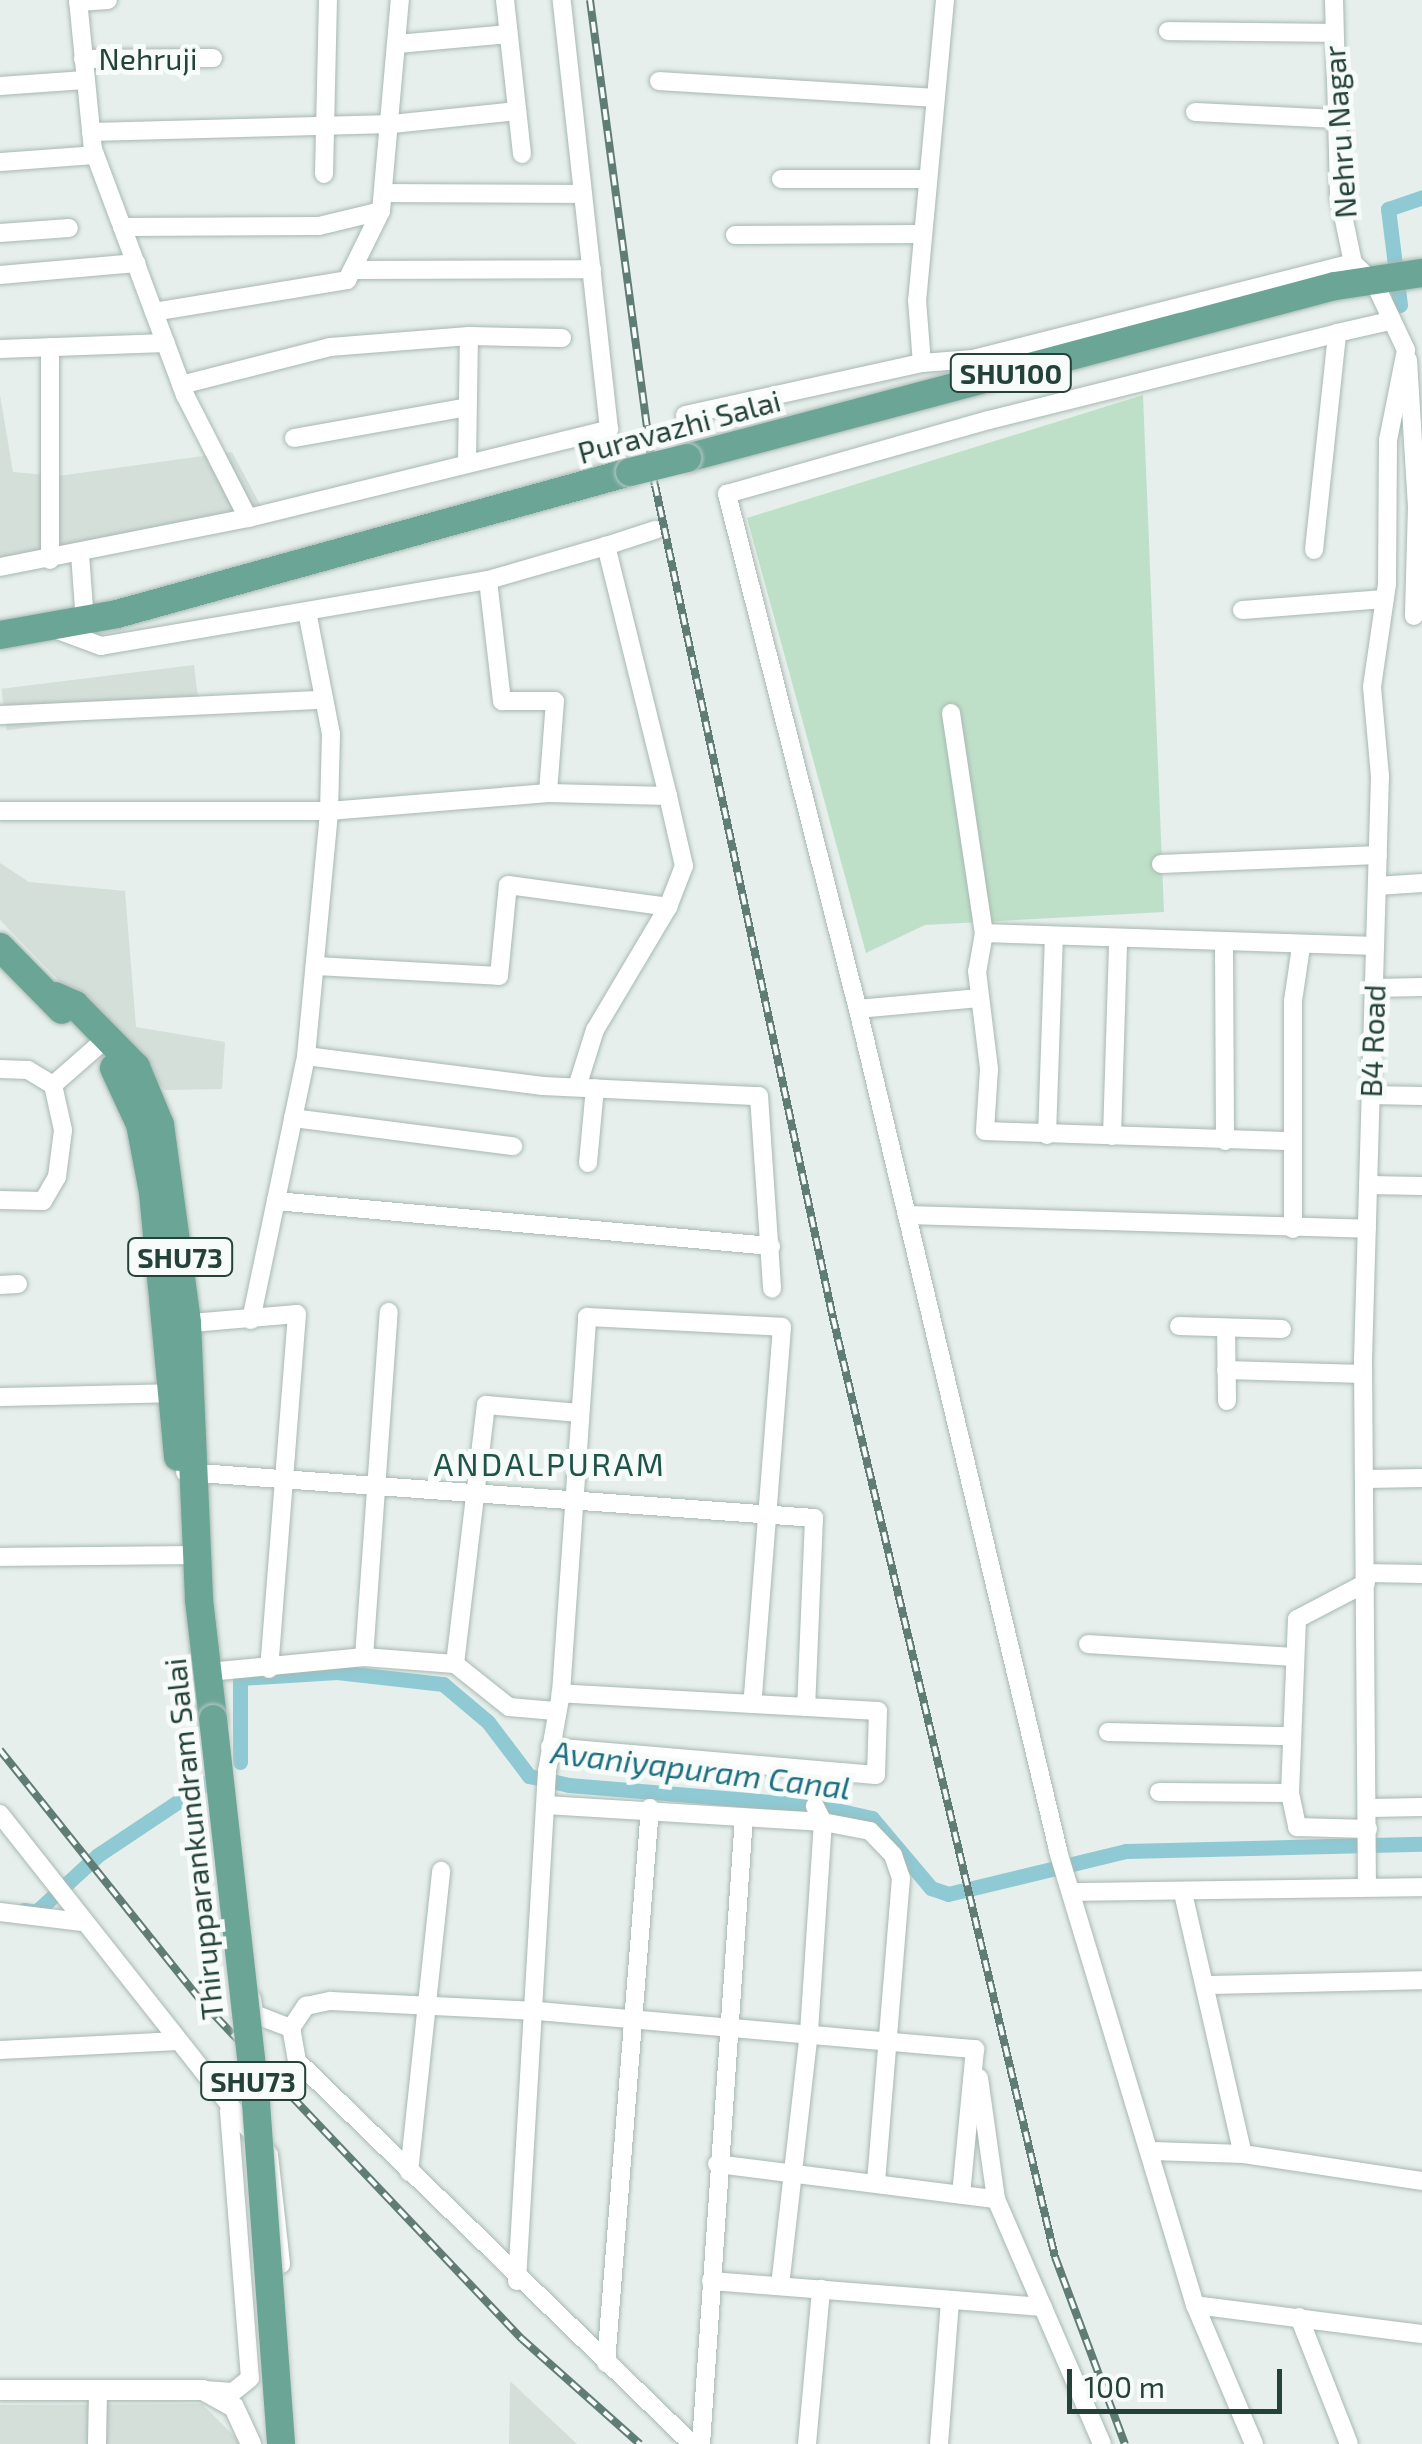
<!DOCTYPE html>
<style>
body{margin:0}
#map{position:relative;width:1422px;height:2444px;overflow:hidden;background:#e6efeb;font-family:"Exo 2",sans-serif}
div>[style]{position:absolute}
[style*='--x']{left:calc(var(--x)*1px);top:calc(var(--y)*1px);width:calc(var(--w)*1px);rotate:calc(var(--a)*1deg)}
.built>*{inset:0;background:#d4dfda;transform-origin:0 0}
.green>*{inset:0;background:#bfe0c8}
.canal>*{height:15px;margin:-7.5px;padding:0 7.5px;transform-origin:7.5px;border-radius:7.5px;background:#8ec9d4}
.roads{filter:drop-shadow(0 0 2px #a8b8b2) drop-shadow(0 0 2px #a8b8b2)}
.minor>*{height:18px;margin:-9px;padding:0 9px;transform-origin:9px;border-radius:9px;background:#fff}
.tertiary>*{height:20px;margin:-10px;padding:0 10px;transform-origin:10px;border-radius:10px;background:#fff}
.primary>*{height:28px;margin:-14px;padding:0 14px;transform-origin:14px;border-radius:14px;background:#6aa596}
.rail>*{height:8px;margin-top:-4px;transform-origin:0;background:repeating-linear-gradient(90deg,#f7fbf9 0 11px,#5f7d75 0 22px);box-sizing:border-box;border-block:2px solid #5f7d75}
.bridges{filter:drop-shadow(0 0 2px #c2cac8) drop-shadow(0 0 2px #c2cac8)}
.primary-bridge>*{height:28px;margin:-14px;padding:0 14px;transform-origin:14px;border-radius:14px;background:#6aa596}
span{translate:-50% -50%;white-space:nowrap;text-align:center;line-height:1.15;-webkit-text-stroke:10px #f7fbf9;paint-order:stroke}
.shield-label span{padding:2px 8px;background:#f7fbf9;border:2px solid;border-radius:8px;-webkit-text-stroke-width:0}
.shield-label{font-size:28px;color:#24423a;font-weight:700}
.street-label{font-size:30px;color:#24423a}
.neighbourhood-label{font-size:32px;color:#1f5548;letter-spacing:2.5px}
.water-label{font-size:32px;color:#1c6f80;font-style:italic}
.scale{position:absolute;left:1067px;top:2369px;width:215px;height:45px;box-sizing:border-box;border:5px solid #24423a;border-top:0;padding-left:12px;font-size:30px;line-height:35px;white-space:nowrap;color:#24423a;-webkit-text-stroke:8px #f7fbf9;paint-order:stroke}
</style>
<div id="map">
<div class="built">
<i style="clip-path:polygon(0 395px,13px 472px,58px 476px,232px 452px,261px 506px,270px 509px,0 563px)"></i>
<i style="left:194px;top:665px;width:42px;height:194px;rotate:83deg"></i>
<i style="clip-path:polygon(0 863px,29px 882px,125px 891px,136px 1027px,225px 1042px,222px 1089px,165px 1090px,0 920px)"></i>
<i style="clip-path:polygon(510px 2381px,577px 2444px,509px 2444px)"></i>
<i style="clip-path:polygon(202px 2404px,242px 2444px,0 2444px,0 2405px)"></i>
</div>
<div class="green">
<i style="clip-path:polygon(1143px 395px,1164px 912px,925px 925px,866px 953px,747px 518px)"></i>
</div>
<div class="canal">
<i style="--x:1400;--y:305;--w:97;--a:-97.1"></i>
<i style="--x:1388;--y:209;--w:36;--a:-19"></i>
<i style="--x:240;--y:1762;--w:84;--a:-90"></i>
<i style="--x:240;--y:1678;--w:97;--a:-3.5"></i>
<i style="--x:337;--y:1672;--w:107;--a:6.5"></i>
<i style="--x:443;--y:1684;--w:59;--a:40.2"></i>
<i style="--x:488;--y:1722;--w:68;--a:52.8"></i>
<i style="--x:529;--y:1776;--w:41;--a:12.7"></i>
<i style="--x:569;--y:1785;--w:251;--a:4.8"></i>
<i style="--x:819;--y:1806;--w:54;--a:12.8"></i>
<i style="--x:872;--y:1818;--w:92;--a:49.9"></i>
<i style="--x:931;--y:1888;--w:18;--a:19"></i>
<i style="--x:948;--y:1894;--w:183;--a:-13.6"></i>
<i style="--x:1126;--y:1851;--w:296;--a:-1.4"></i>
<i style="--x:24;--y:1910;--w:12;--a:9"></i>
<i style="--x:36;--y:1912;--w:84;--a:-42.6"></i>
<i style="--x:98;--y:1855;--w:144;--a:-33.7"></i>
</div>
<div class="roads">
<div class="minor">
<i style="--x:78;--y:0;--w:150;--a:84.3"></i>
<i style="--x:93;--y:149;--w:263;--a:69.5"></i>
<i style="--x:185;--y:395;--w:138;--a:62.9"></i>
<i style="--x:505;--y:0;--w:155;--a:83.7"></i>
<i style="--x:945;--y:0;--w:301;--a:95.3"></i>
<i style="--x:917;--y:300;--w:63;--a:85.5"></i>
<i style="--x:922;--y:363;--w:51;--a:-4.5"></i>
<i style="--x:973;--y:359;--w:392;--a:-14.2"></i>
<i style="--x:1334;--y:0;--w:196;--a:88.5"></i>
<i style="--x:1339;--y:196;--w:68;--a:78.2"></i>
<i style="--x:78;--y:2;--w:30;--a:-4"></i>
<i style="--x:1168;--y:31;--w:164;--a:0.7"></i>
<i style="--x:398;--y:44;--w:111;--a:-5.1"></i>
<i style="--x:83;--y:59;--w:130;--a:-0.4"></i>
<i style="--x:659;--y:81;--w:277;--a:3.5"></i>
<i style="--x:0;--y:86;--w:85;--a:-4"></i>
<i style="--x:1195;--y:112;--w:143;--a:2.8"></i>
<i style="--x:91;--y:132;--w:301;--a:-1.5"></i>
<i style="--x:392;--y:124;--w:126;--a:-5.9"></i>
<i style="--x:0;--y:162;--w:95;--a:-4.2"></i>
<i style="--x:324;--y:174;--w:174;--a:-88.7"></i>
<i style="--x:781;--y:179;--w:147;--a:0"></i>
<i style="--x:383;--y:193;--w:200;--a:0.3"></i>
<i style="--x:122;--y:227;--w:197;--a:-0.3"></i>
<i style="--x:319;--y:226;--w:64;--a:-13.6"></i>
<i style="--x:0;--y:233;--w:69;--a:-4.1"></i>
<i style="--x:735;--y:235;--w:188;--a:-0.3"></i>
<i style="--x:1353;--y:263;--w:30;--a:44"></i>
<i style="--x:1375;--y:284;--w:73;--a:64.8"></i>
<i style="--x:1406;--y:350;--w:92;--a:101.3"></i>
<i style="--x:1388;--y:440;--w:144;--a:90.4"></i>
<i style="--x:1387;--y:584;--w:104;--a:98.3"></i>
<i style="--x:1372;--y:687;--w:89;--a:84.9"></i>
<i style="--x:1380;--y:776;--w:584;--a:91.67"></i>
<i style="--x:1363;--y:1360;--w:527;--a:89.57"></i>
<i style="--x:352;--y:270;--w:240;--a:-0.2"></i>
<i style="--x:0;--y:275;--w:137;--a:-5"></i>
<i style="--x:154;--y:312;--w:196;--a:-9.4"></i>
<i style="--x:347;--y:280;--w:77;--a:-63.8"></i>
<i style="--x:381;--y:211;--w:212;--a:-84.9"></i>
<i style="--x:50;--y:347;--w:213;--a:90"></i>
<i style="--x:0;--y:349;--w:166;--a:-2.1"></i>
<i style="--x:1408;--y:360;--w:146;--a:86.5"></i>
<i style="--x:1417;--y:506;--w:110;--a:91.6"></i>
<i style="--x:181;--y:385;--w:154;--a:-14.3"></i>
<i style="--x:330;--y:347;--w:139;--a:-4.5"></i>
<i style="--x:469;--y:336;--w:93;--a:1.2"></i>
<i style="--x:685;--y:415;--w:243;--a:-12.4"></i>
<i style="--x:294;--y:438;--w:172;--a:-10.1"></i>
<i style="--x:467;--y:461;--w:125;--a:-89.1"></i>
<i style="--x:606;--y:546;--w:52;--a:-18.1"></i>
<i style="--x:1314;--y:550;--w:218;--a:-83.9"></i>
<i style="--x:1337;--y:333;--w:54;--a:-12.8"></i>
<i style="--x:80;--y:554;--w:68;--a:85.8"></i>
<i style="--x:0;--y:567;--w:253;--a:-11.2"></i>
<i style="--x:248;--y:518;--w:372;--a:-13.8"></i>
<i style="--x:609;--y:429;--w:432;--a:-96.3"></i>
<i style="--x:1242;--y:610;--w:143;--a:-4.4"></i>
<i style="--x:55;--y:629;--w:49;--a:20.3"></i>
<i style="--x:101;--y:646;--w:393;--a:-9.7"></i>
<i style="--x:488;--y:580;--w:122;--a:83.4"></i>
<i style="--x:502;--y:701;--w:53;--a:0"></i>
<i style="--x:555;--y:701;--w:92;--a:94.4"></i>
<i style="--x:951;--y:713;--w:222;--a:81.5"></i>
<i style="--x:984;--y:933;--w:391;--a:1.9"></i>
<i style="--x:0;--y:715;--w:324;--a:-2.7"></i>
<i style="--x:0;--y:811;--w:329;--a:0"></i>
<i style="--x:329;--y:811;--w:220;--a:-4.7"></i>
<i style="--x:548;--y:793;--w:120;--a:1.4"></i>
<i style="--x:668;--y:796;--w:258;--a:-103.9"></i>
<i style="--x:606;--y:546;--w:123;--a:163.9"></i>
<i style="--x:1161;--y:864;--w:217;--a:-2.4"></i>
<i style="--x:1377;--y:886;--w:45;--a:-3.8"></i>
<i style="--x:984;--y:933;--w:39;--a:100"></i>
<i style="--x:977;--y:971;--w:99;--a:83"></i>
<i style="--x:989;--y:1069;--w:62;--a:93.7"></i>
<i style="--x:985;--y:1131;--w:307;--a:1.9"></i>
<i style="--x:1224;--y:945;--w:196;--a:89.7"></i>
<i style="--x:316;--y:966;--w:183;--a:3.1"></i>
<i style="--x:499;--y:976;--w:91;--a:-84.4"></i>
<i style="--x:508;--y:885;--w:162;--a:7.8"></i>
<i style="--x:1374;--y:988;--w:48;--a:-1.2"></i>
<i style="--x:858;--y:1009;--w:121;--a:-5.2"></i>
<i style="--x:306;--y:1056;--w:239;--a:7.2"></i>
<i style="--x:543;--y:1086;--w:216;--a:2.7"></i>
<i style="--x:759;--y:1096;--w:193;--a:86.1"></i>
<i style="--x:0;--y:1069;--w:28;--a:2"></i>
<i style="--x:28;--y:1070;--w:29;--a:31"></i>
<i style="--x:53;--y:1085;--w:74;--a:-41.2"></i>
<i style="--x:577;--y:1087;--w:60;--a:-72.5"></i>
<i style="--x:595;--y:1030;--w:143;--a:-59.3"></i>
<i style="--x:668;--y:907;--w:44;--a:-68.7"></i>
<i style="--x:684;--y:866;--w:72;--a:-102.9"></i>
<i style="--x:1371;--y:1095;--w:51;--a:1.1"></i>
<i style="--x:293;--y:1118;--w:222;--a:7.3"></i>
<i style="--x:1047;--y:1135;--w:197;--a:-88"></i>
<i style="--x:1112;--y:1136;--w:196;--a:-88.2"></i>
<i style="--x:588;--y:1163;--w:75;--a:-84.7"></i>
<i style="--x:1368;--y:1185;--w:54;--a:1.1"></i>
<i style="--x:0;--y:1200;--w:43;--a:1.3"></i>
<i style="--x:43;--y:1201;--w:28;--a:-60"></i>
<i style="--x:57;--y:1177;--w:47;--a:-82.7"></i>
<i style="--x:63;--y:1130;--w:46;--a:-102.5"></i>
<i style="--x:276;--y:1201;--w:497;--a:5.2"></i>
<i style="--x:908;--y:1215;--w:459;--a:1.7"></i>
<i style="--x:1293;--y:1229;--w:228;--a:-90"></i>
<i style="--x:1293;--y:1001;--w:55;--a:-81.6"></i>
<i style="--x:0;--y:1285;--w:18;--a:-3"></i>
<i style="--x:251;--y:1320;--w:270;--a:-78.2"></i>
<i style="--x:306;--y:1056;--w:246;--a:-84.6"></i>
<i style="--x:329;--y:811;--w:77;--a:-88.5"></i>
<i style="--x:331;--y:734;--w:124;--a:-101.1"></i>
<i style="--x:180;--y:1324;--w:117;--a:-4.9"></i>
<i style="--x:297;--y:1314;--w:356;--a:94.5"></i>
<i style="--x:1179;--y:1326;--w:103;--a:1.7"></i>
<i style="--x:1226;--y:1328;--w:73;--a:89.2"></i>
<i style="--x:1226;--y:1370;--w:137;--a:1.7"></i>
<i style="--x:0;--y:1397;--w:172;--a:-1.3"></i>
<i style="--x:185;--y:1472;--w:631;--a:4.18"></i>
<i style="--x:814;--y:1518;--w:189;--a:92.4"></i>
<i style="--x:1365;--y:1479;--w:57;--a:-1"></i>
<i style="--x:0;--y:1557;--w:187;--a:-0.6"></i>
<i style="--x:1366;--y:1573;--w:56;--a:1"></i>
<i style="--x:1366;--y:1583;--w:78;--a:152.4"></i>
<i style="--x:1297;--y:1619;--w:174;--a:92.3"></i>
<i style="--x:1290;--y:1793;--w:35;--a:78"></i>
<i style="--x:1297;--y:1827;--w:71;--a:1.6"></i>
<i style="--x:1088;--y:1644;--w:205;--a:3.6"></i>
<i style="--x:364;--y:1657;--w:346;--a:-85.9"></i>
<i style="--x:455;--y:1664;--w:261;--a:-83.2"></i>
<i style="--x:486;--y:1405;--w:94;--a:4.9"></i>
<i style="--x:219;--y:1671;--w:146;--a:-5.5"></i>
<i style="--x:364;--y:1657;--w:91;--a:4.4"></i>
<i style="--x:455;--y:1664;--w:69;--a:38.5"></i>
<i style="--x:509;--y:1707;--w:46;--a:5"></i>
<i style="--x:1108;--y:1732;--w:183;--a:1.3"></i>
<i style="--x:550;--y:1747;--w:327;--a:4.9"></i>
<i style="--x:876;--y:1775;--w:64;--a:-88.2"></i>
<i style="--x:878;--y:1711;--w:318;--a:-176.8"></i>
<i style="--x:1159;--y:1792;--w:131;--a:0.4"></i>
<i style="--x:546;--y:1805;--w:278;--a:3.5"></i>
<i style="--x:823;--y:1822;--w:48;--a:10.8"></i>
<i style="--x:870;--y:1831;--w:33;--a:46"></i>
<i style="--x:893;--y:1855;--w:24;--a:71"></i>
<i style="--x:901;--y:1878;--w:306;--a:94.7"></i>
<i style="--x:1370;--y:1808;--w:52;--a:-1.1"></i>
<i style="--x:0;--y:1814;--w:434;--a:51.7"></i>
<i style="--x:269;--y:2155;--w:110;--a:83.7"></i>
<i style="--x:1075;--y:1892;--w:347;--a:-0.8"></i>
<i style="--x:1183;--y:1893;--w:268;--a:77.1"></i>
<i style="--x:0;--y:1912;--w:83;--a:7"></i>
<i style="--x:1208;--y:1985;--w:214;--a:-1.3"></i>
<i style="--x:252;--y:1999;--w:15;--a:82"></i>
<i style="--x:254;--y:2014;--w:40;--a:21"></i>
<i style="--x:0;--y:2050;--w:178;--a:-2.9"></i>
<i style="--x:979;--y:2078;--w:122;--a:82"></i>
<i style="--x:996;--y:2199;--w:267;--a:66.6"></i>
<i style="--x:1152;--y:2151;--w:91;--a:1.9"></i>
<i style="--x:1243;--y:2154;--w:181;--a:8.6"></i>
<i style="--x:717;--y:2164;--w:281;--a:7.2"></i>
<i style="--x:409;--y:2172;--w:303;--a:-83.9"></i>
<i style="--x:517;--y:2281;--w:511;--a:-86.63"></i>
<i style="--x:547;--y:1771;--w:79;--a:-79.8"></i>
<i style="--x:561;--y:1693;--w:377;--a:-86"></i>
<i style="--x:587;--y:1317;--w:195;--a:2.9"></i>
<i style="--x:782;--y:1327;--w:378;--a:94.5"></i>
<i style="--x:711;--y:2281;--w:333;--a:4.5"></i>
<i style="--x:780;--y:2286;--w:256;--a:-83.5"></i>
<i style="--x:809;--y:2032;--w:210;--a:-86.2"></i>
<i style="--x:823;--y:1822;--w:18;--a:-117"></i>
<i style="--x:1195;--y:2305;--w:229;--a:7.3"></i>
<i style="--x:1299;--y:2317;--w:136;--a:68.5"></i>
<i style="--x:606;--y:2363;--w:557;--a:-85.47"></i>
<i style="--x:204;--y:2390;--w:29;--a:4"></i>
<i style="--x:233;--y:2392;--w:22;--a:-39"></i>
<i style="--x:250;--y:2378;--w:268;--a:-94.5"></i>
<i style="--x:97;--y:2444;--w:54;--a:-88.9"></i>
<i style="--x:692;--y:2444;--w:550;--a:-135.88"></i>
<i style="--x:297;--y:2061;--w:34;--a:-100"></i>
<i style="--x:291;--y:2028;--w:27;--a:-56"></i>
<i style="--x:306;--y:2006;--w:25;--a:-12"></i>
<i style="--x:330;--y:2001;--w:208;--a:2.8"></i>
<i style="--x:538;--y:2011;--w:439;--a:5"></i>
<i style="--x:975;--y:2049;--w:146;--a:95.5"></i>
<i style="--x:701;--y:2444;--w:628;--a:-86.08"></i>
<i style="--x:807;--y:2444;--w:156;--a:-84.8"></i>
<i style="--x:939;--y:2444;--w:144;--a:-85.6"></i>
<i style="--x:1254;--y:2444;--w:151;--a:-113"></i>
<i style="--x:1195;--y:2305;--w:475;--a:-106.8"></i>
<i style="--x:1058;--y:1850;--w:855;--a:-103.39"></i>
<i style="--x:860;--y:1018;--w:541;--a:-104.24"></i>
<i style="--x:727;--y:494;--w:272;--a:-15.8"></i>
<i style="--x:989;--y:420;--w:359;--a:-14"></i>
</div>
<div class="tertiary">
<i style="--x:0;--y:2390;--w:203;--a:0"></i>
<i style="--x:203;--y:2390;--w:35;--a:29"></i>
<i style="--x:234;--y:2407;--w:41;--a:65.3"></i>
</div>
<div class="primary">
<i style="--x:687;--y:458;--w:670;--a:-14.87"></i>
<i style="--x:1335;--y:286;--w:88;--a:-8.5"></i>
<i style="--x:0;--y:635;--w:119;--a:-10.2"></i>
<i style="--x:117;--y:614;--w:532;--a:-15.47"></i>
<i style="--x:0;--y:947;--w:88;--a:45.5"></i>
<i style="--x:55;--y:996;--w:22;--a:24"></i>
<i style="--x:75;--y:1005;--w:87;--a:45.5"></i>
<i style="--x:136;--y:1067;--w:63;--a:67.5"></i>
<i style="--x:160;--y:1125;--w:200;--a:82.2"></i>
<i style="--x:187;--y:1323;--w:277;--a:87.5"></i>
<i style="--x:199;--y:1600;--w:120;--a:83.3"></i>
<i style="--x:114;--y:1068;--w:62;--a:65.1"></i>
<i style="--x:140;--y:1124;--w:69;--a:79.2"></i>
<i style="--x:153;--y:1192;--w:266;--a:84.6"></i>
</div>
</div>
<div class="rail">
<i style="--x:590;--y:0;--w:489;--a:82.4"></i>
<i style="--x:655;--y:485;--w:852;--a:77.94"></i>
<i style="--x:833;--y:1318;--w:965;--a:76.7"></i>
<i style="--x:1055;--y:2257;--w:200;--a:69.5"></i>
<i style="--x:0;--y:1750;--w:323;--a:51.3"></i>
<i style="--x:202;--y:2002;--w:465;--a:46.5"></i>
<i style="--x:522;--y:2339;--w:158;--a:41.7"></i>
</div>
<div class="bridges">
<div class="primary-bridge">
<i style="--x:630;--y:472;--w:59;--a:-13.8"></i>
<i style="--x:213;--y:1719;--w:386;--a:83.6"></i>
<i style="--x:256;--y:2103;--w:342;--a:85.8"></i>
</div>
</div>
<div class="shield-label">
<span style="left:1011px;top:373px">SHU100</span>
<span style="left:180px;top:1257px">SHU73</span>
<span style="left:253px;top:2081px">SHU73</span>
</div>
<div class="street-label">
<span style="left:148px;top:58px">Nehruji</span>
<span style="left:1339px;top:132px;rotate:-94deg">Nehru Nagar</span>
<span style="left:679px;top:426px;rotate:-15deg">Puravazhi Salai</span>
<span style="left:1372px;top:1041px;rotate:-88deg">B4 Road</span>
<span style="left:193px;top:1839px;rotate:-96deg">Thirupparankundram Salai</span>
</div>
<div class="neighbourhood-label">
<span style="left:550px;top:1463px">ANDALPURAM</span>
</div>
<div class="water-label">
<span style="left:701px;top:1769px;rotate:7deg">Avaniyapuram Canal</span>
</div>
<div class="scale">100 m</div>
</div>
